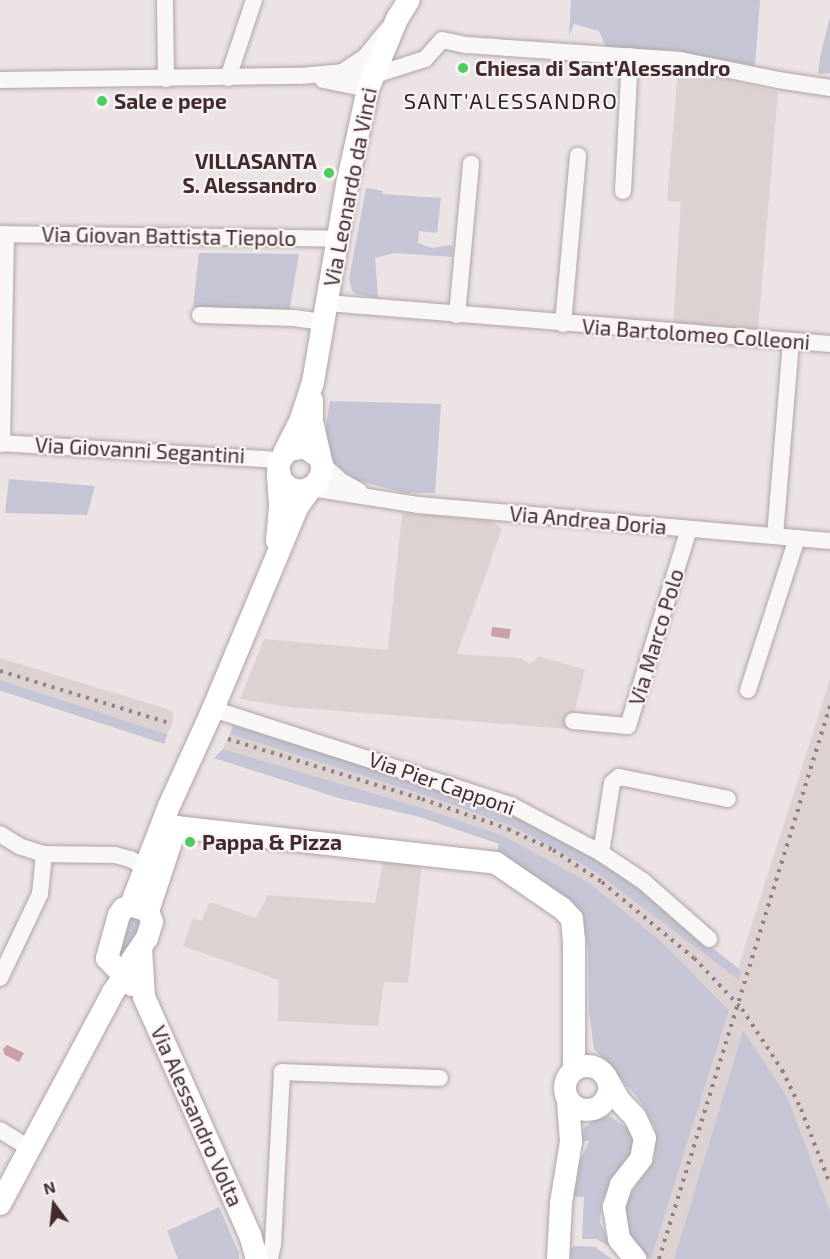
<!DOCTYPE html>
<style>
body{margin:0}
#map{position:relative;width:830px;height:1259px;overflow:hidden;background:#ebe3e4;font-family:"Exo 2",sans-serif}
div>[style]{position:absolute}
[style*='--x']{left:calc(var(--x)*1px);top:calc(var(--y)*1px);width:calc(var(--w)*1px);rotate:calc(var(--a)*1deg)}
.built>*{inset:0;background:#ddd2d2}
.green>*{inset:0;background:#c5c5d5;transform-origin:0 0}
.water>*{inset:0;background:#caa0a7}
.roads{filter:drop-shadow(0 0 2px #b2a4a6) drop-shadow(0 0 2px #b2a4a6)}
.street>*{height:16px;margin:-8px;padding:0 8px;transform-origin:8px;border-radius:8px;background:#f9f6f6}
.secondary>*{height:22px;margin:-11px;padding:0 11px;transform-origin:11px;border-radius:11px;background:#fff}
.secondary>.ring{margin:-11px;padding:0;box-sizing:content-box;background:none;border:22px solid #fff;border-radius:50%}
.rail>*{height:4px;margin-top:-2px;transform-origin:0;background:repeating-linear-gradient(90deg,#947d7f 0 3px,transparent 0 9px)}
.dots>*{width:16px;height:16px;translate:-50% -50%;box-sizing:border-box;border:3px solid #f8f3f4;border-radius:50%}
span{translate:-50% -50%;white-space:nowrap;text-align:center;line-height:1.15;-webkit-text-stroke:4.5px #f8f3f4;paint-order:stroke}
.poi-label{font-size:21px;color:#432b2d;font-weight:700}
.left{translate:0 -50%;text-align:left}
.right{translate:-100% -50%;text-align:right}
.street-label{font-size:21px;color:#432b2d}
.neighbourhood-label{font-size:22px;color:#341d1e;letter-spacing:1.5px}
.north{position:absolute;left:24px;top:1175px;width:60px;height:60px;-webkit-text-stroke:4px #f8f3f4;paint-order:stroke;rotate:345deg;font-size:16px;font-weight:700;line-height:24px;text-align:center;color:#432b2d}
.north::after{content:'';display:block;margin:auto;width:21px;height:27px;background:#432b2d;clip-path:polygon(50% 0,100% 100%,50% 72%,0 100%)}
</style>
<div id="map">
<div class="built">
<i style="clip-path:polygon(678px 69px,778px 92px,758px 330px,673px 325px,681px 202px,667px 201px)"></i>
<i style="clip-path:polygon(402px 513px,492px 521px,502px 529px,457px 654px,519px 658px,530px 664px,539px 656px,585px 670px,570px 729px,288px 707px,240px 699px,264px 639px,388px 650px)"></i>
<i style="clip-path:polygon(0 658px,164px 708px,174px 712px,172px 724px,167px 735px,0 680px)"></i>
<i style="clip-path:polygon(830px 679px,830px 1211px,788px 1098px,743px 1030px,674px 1259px,651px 1259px,729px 1010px,662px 942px,588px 882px,502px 835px,419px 807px,223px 749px,230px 734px,433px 798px,514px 827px,597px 873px,741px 973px,738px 968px)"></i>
<i style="clip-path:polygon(384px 858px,422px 863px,408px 983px,384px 982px,378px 1026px,278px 1021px,279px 980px,183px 946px,193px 918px,201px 921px,210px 902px,256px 918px,268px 895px,375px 903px)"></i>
</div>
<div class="green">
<i style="clip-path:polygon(571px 0,760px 0,755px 66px,672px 50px,607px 49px,599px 31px,574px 24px,569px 37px)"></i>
<i style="clip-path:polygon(830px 17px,830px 73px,818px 74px,820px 57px)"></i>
<i style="clip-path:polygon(366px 188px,383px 191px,382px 194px,441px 198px,437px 233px,419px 231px,418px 243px,432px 248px,450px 245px,453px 247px,452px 257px,395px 253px,375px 258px,378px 298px,356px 294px,352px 291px,349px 279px)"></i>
<i style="clip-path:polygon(199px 253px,299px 254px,287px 325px,197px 323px,198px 307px,193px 307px)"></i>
<i style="clip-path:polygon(330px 401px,441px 404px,435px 493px,406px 493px,366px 483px,354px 479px,335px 464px,324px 439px)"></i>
<i style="clip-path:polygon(9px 479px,95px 486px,87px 515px,5px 513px)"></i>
<i style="left:0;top:680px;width:176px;height:10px;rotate:18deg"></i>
<i style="clip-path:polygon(233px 725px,517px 814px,611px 868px,738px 968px,741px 972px,739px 980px,597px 873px,514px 827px,433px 798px,230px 734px)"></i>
<i style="clip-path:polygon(223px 749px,419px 807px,502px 835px,588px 882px,662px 942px,729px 1010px,651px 1259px,636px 1250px,627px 1236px,625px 1202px,655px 1159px,655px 1128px,638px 1098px,594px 1049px,589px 1011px,588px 948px,582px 917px,495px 858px,499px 844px,420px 817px,342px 799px,214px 758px)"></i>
<i style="clip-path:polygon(138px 914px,143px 924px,126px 955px,116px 952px,127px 917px)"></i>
<i style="clip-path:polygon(743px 1030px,788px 1098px,830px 1211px,830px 1259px,674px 1259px)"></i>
<i style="clip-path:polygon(609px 1116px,631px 1130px,635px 1142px,634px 1155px,602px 1200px,600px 1222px,611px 1247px,596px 1239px,582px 1239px,584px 1197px,573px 1196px,577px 1168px,589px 1141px,580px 1141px,585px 1127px,596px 1119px)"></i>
<i style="clip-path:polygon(219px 1207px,239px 1253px,239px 1259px,178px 1259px,167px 1231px)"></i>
<i style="clip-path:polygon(575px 1246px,595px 1247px,612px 1259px,571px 1259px,571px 1248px)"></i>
</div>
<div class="water">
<i style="clip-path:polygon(492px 627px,511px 629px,509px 639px,491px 636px)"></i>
<i style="clip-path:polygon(7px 1045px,24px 1053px,19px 1062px,5px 1055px,3px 1049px)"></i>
</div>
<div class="roads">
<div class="street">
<i style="--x:165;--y:0;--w:79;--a:89.3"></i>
<i style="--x:344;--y:71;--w:25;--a:-34"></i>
<i style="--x:365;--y:57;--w:36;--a:-51"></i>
<i style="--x:228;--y:78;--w:82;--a:-71.6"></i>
<i style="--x:0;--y:80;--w:301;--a:-0.8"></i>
<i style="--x:301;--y:76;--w:54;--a:-5.3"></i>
<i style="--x:355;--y:71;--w:18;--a:16"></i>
<i style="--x:372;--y:76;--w:56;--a:-17.8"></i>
<i style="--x:425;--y:59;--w:25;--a:-48"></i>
<i style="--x:442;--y:40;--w:25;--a:12"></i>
<i style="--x:466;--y:45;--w:215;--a:4"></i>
<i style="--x:680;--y:60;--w:100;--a:11.5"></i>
<i style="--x:778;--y:80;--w:53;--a:8.7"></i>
<i style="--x:323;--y:80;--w:46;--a:11.3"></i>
<i style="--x:623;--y:191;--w:135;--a:-87"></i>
<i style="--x:0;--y:234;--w:338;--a:0.8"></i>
<i style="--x:327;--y:303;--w:505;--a:4.66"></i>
<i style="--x:200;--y:315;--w:94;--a:1.8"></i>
<i style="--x:294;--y:318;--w:29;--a:8"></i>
<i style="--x:457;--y:315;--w:152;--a:-84.7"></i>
<i style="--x:563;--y:324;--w:169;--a:-84.9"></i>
<i style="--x:0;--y:443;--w:280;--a:3.5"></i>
<i style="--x:2;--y:444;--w:210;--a:-88.9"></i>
<i style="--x:322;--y:464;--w:25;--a:42"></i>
<i style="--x:341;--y:481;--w:21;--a:29"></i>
<i style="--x:311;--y:488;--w:108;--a:9"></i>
<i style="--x:418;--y:505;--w:414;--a:5"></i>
<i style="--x:775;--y:536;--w:196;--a:-85.3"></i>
<i style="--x:748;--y:690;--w:160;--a:-72.1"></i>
<i style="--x:213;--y:709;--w:313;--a:17.9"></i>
<i style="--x:511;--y:805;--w:102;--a:28.1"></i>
<i style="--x:601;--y:853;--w:50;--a:33.7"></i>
<i style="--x:643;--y:881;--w:88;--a:41.3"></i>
<i style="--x:573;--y:721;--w:55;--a:5.2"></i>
<i style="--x:628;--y:726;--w:206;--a:-72.8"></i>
<i style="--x:0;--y:834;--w:22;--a:32"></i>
<i style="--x:19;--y:846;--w:26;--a:18"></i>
<i style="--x:44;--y:854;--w:71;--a:0.8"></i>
<i style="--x:115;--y:855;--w:16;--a:15"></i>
<i style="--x:130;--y:859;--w:16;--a:27"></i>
<i style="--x:601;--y:853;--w:71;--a:-81.1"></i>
<i style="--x:612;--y:783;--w:9;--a:-41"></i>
<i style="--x:619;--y:777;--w:111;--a:11.4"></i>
<i style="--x:0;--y:978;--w:93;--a:-64.5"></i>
<i style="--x:40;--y:894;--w:40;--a:-84.3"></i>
<i style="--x:0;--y:1130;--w:36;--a:32"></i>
<i style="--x:270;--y:1259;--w:15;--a:-79"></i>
<i style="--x:273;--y:1244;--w:172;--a:-87"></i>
<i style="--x:282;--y:1072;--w:158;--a:2.2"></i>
</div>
<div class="secondary">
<i style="--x:312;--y:401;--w:20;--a:90"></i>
<i style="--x:312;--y:421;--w:45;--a:77.2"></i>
<i style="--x:322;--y:465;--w:11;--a:95"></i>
<i style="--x:321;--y:476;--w:12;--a:125"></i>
<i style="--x:314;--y:486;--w:13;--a:157"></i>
<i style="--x:302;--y:491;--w:11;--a:-170"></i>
<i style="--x:291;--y:489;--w:13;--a:-141"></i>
<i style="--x:281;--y:481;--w:16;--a:-101"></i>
<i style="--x:278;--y:465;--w:16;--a:-60"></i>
<i style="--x:286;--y:451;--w:19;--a:-12"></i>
<i style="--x:305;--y:447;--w:17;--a:36"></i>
<i style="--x:284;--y:453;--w:35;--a:-63"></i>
<i style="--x:300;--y:422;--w:42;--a:-72"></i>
<i style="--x:313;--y:382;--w:205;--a:-80.2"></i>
<i style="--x:348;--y:180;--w:93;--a:-77.6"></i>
<i style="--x:368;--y:89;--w:76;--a:-67.5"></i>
<i style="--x:397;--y:19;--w:22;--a:-58"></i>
<i style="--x:277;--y:541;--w:37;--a:-85"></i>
<i style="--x:280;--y:504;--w:30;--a:-94"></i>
<i style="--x:176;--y:827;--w:322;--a:6.4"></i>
<i style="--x:496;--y:863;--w:81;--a:34.5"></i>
<i style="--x:563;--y:909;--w:13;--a:48"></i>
<i style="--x:572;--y:919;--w:21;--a:85"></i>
<i style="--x:574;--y:940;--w:130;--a:90"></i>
<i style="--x:131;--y:905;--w:106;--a:-69"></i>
<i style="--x:169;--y:806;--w:99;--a:-65.5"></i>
<i style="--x:210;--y:716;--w:228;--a:-67.3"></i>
<i style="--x:298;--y:506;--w:22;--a:-54"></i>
<i style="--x:148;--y:911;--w:89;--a:-71.6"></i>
<i style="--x:141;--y:948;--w:49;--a:86.5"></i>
<i style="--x:144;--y:997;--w:261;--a:66"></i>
<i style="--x:250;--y:1235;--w:25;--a:74"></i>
<i style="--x:132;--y:960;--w:27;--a:-56"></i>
<i style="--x:147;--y:938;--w:17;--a:-73"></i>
<i style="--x:152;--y:922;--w:12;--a:-110"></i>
<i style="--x:148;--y:911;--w:18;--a:-161"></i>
<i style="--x:131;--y:905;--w:9;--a:153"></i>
<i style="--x:123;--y:909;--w:7;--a:124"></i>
<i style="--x:119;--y:915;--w:45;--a:105.6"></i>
<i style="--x:107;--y:958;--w:37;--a:47"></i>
<i class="ring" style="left:565px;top:1066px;width:22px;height:22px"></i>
<i style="--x:607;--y:1079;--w:24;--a:60"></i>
<i style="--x:619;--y:1100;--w:23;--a:47"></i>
<i style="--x:635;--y:1117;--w:23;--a:65"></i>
<i style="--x:645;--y:1138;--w:21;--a:101"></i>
<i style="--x:641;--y:1159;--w:33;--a:128"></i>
<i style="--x:621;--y:1185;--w:23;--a:108"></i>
<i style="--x:614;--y:1207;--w:32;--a:81"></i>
<i style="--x:619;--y:1239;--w:26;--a:51"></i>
<i style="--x:0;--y:1204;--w:240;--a:-61.9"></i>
<i style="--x:113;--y:992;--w:19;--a:-54"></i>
<i style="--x:124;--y:977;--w:10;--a:-73"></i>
<i style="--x:558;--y:1259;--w:56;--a:-86.9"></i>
<i style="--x:561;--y:1203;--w:62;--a:-80.7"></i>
<i style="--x:571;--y:1142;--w:42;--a:-94.1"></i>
</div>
</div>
<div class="rail">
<i style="--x:0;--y:671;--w:180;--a:17.1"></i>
<i style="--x:228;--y:739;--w:203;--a:17.2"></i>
<i style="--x:422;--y:799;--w:91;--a:19.2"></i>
<i style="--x:508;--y:829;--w:50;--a:25"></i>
<i style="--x:553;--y:850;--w:59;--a:33.1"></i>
<i style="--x:602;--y:882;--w:119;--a:39.6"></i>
<i style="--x:694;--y:958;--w:70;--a:46.7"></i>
<i style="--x:742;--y:1009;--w:73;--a:56.7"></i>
<i style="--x:782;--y:1070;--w:43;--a:64"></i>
<i style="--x:801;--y:1109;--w:80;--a:68.9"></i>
<i style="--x:659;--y:1259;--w:579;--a:-72.82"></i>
</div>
<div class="dots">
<i style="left:463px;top:68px;background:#4dcc60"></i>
<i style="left:102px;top:101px;background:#4dcc60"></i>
<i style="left:329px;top:173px;background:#4dcc60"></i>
<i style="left:190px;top:842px;background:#4dcc60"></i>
</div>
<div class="poi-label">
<span class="left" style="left:475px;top:68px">Chiesa di Sant'Alessandro</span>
<span class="left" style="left:114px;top:101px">Sale e pepe</span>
<span class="right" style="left:317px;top:173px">VILLASANTA<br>S. Alessandro</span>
<span class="left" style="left:202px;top:842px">Pappa &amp; Pizza</span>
</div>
<div class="street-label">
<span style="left:350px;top:187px;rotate:-79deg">Via Leonardo da Vinci</span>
<span style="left:169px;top:236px;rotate:1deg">Via Giovan Battista Tiepolo</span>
<span style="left:696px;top:334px;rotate:4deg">Via Bartolomeo Colleoni</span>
<span style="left:140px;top:450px;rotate:3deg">Via Giovanni Segantini</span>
<span style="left:588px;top:520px;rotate:5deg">Via Andrea Doria</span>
<span style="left:656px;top:637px;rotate:-73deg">Via Marco Polo</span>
<span style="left:442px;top:783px;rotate:19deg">Via Pier Capponi</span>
<span style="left:197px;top:1116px;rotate:66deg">Via Alessandro Volta</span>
</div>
<div class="neighbourhood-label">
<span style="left:511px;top:101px">SANT'ALESSANDRO</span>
</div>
<div class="north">N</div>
</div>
